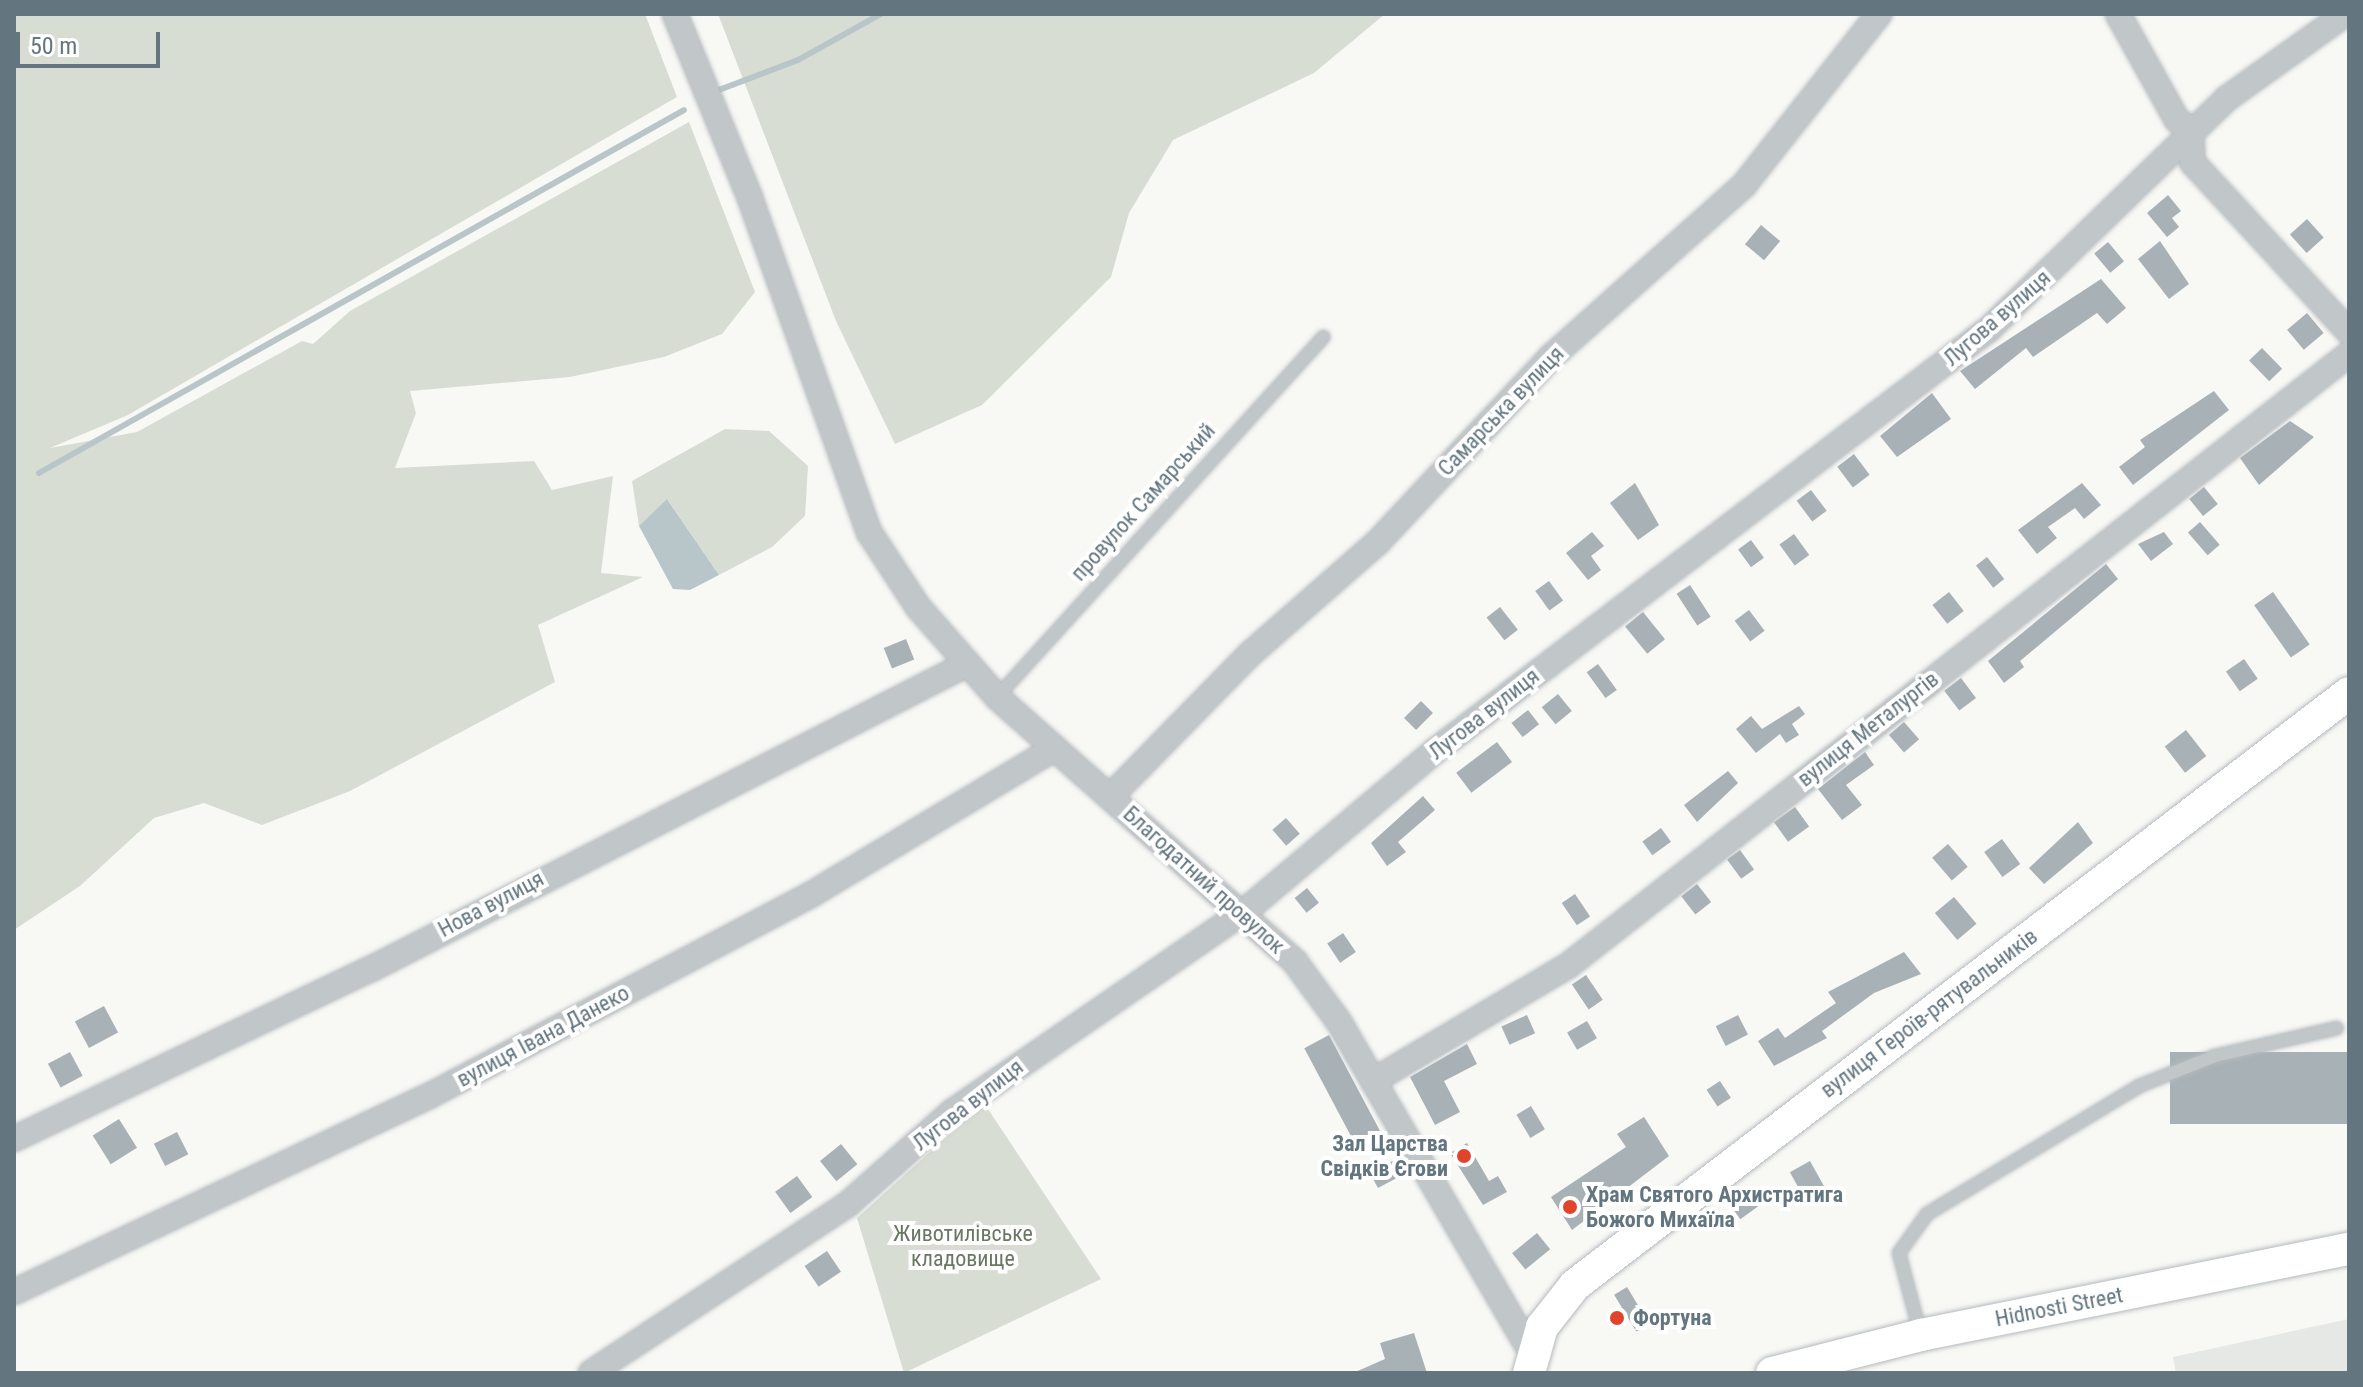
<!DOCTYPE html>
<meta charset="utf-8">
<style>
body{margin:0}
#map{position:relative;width:2363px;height:1387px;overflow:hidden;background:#f8f8f5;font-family:"Roboto Condensed",sans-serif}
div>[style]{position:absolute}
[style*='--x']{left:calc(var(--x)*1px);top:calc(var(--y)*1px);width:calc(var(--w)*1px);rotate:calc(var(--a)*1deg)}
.built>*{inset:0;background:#e6e8e6}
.green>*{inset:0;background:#d8ddd4}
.water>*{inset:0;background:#b8c6c9}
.stream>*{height:6px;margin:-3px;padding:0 3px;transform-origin:3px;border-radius:3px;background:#b8c6c9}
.building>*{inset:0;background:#a8b2b6;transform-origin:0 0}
.roads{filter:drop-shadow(0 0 2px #b4babe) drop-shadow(0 0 2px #b4babe)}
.lane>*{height:12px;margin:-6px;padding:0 6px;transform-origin:6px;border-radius:6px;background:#c1c6c9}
.street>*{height:24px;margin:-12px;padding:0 12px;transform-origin:12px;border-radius:12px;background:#c1c6c9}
.secondary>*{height:32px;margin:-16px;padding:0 16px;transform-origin:16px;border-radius:16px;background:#fff}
.dots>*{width:22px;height:22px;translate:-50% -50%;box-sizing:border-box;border:4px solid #fff;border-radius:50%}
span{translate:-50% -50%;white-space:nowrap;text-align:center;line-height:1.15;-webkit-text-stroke:8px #fff;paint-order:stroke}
.street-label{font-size:22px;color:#637680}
.poi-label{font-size:22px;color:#637680;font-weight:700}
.right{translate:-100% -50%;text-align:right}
.left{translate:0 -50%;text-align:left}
.park-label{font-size:22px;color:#687862}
.frame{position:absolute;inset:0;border:16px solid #637680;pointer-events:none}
.scale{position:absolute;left:16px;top:32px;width:144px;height:36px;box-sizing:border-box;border:4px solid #637680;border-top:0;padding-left:10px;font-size:24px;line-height:28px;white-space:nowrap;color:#637680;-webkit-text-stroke:6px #fff;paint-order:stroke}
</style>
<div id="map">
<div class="built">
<i style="clip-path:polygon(2349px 1319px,2349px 1373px,2176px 1373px,2173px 1357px)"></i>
</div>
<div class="green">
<i style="clip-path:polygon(14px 14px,645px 14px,677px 97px,128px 415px,50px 448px,137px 432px,302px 341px,313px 344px,350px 311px,689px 122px,755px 292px,722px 334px,664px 357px,570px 377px,410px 391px,416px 413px,395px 468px,534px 461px,552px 490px,613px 476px,601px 573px,643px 577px,538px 625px,555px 682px,350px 791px,262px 825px,204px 803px,154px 818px,80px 886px,14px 930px)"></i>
<i style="clip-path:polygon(718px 14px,1385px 14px,1314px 73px,1173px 140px,1129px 213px,1111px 277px,982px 405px,895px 444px,836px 321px)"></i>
<i style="clip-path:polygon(725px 429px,769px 431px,808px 466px,805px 516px,772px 547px,719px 575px,668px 500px,639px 526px,632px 481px)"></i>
<i style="clip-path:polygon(984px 1103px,1101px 1279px,904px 1373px,857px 1218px)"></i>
</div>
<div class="water">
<i style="clip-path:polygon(667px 499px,719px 575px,690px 590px,673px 589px,639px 526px)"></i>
</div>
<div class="stream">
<i style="--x:719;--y:90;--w:85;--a:-20.8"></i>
<i style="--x:798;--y:60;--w:95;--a:-29"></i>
<i style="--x:39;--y:473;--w:740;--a:-29.37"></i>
</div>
<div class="building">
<i style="clip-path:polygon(2168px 195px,2181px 211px,2172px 218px,2179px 227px,2167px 237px,2147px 213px)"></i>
<i style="left:2307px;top:219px;width:25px;height:23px;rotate:48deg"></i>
<i style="left:1761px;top:225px;width:25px;height:25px;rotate:40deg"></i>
<i style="clip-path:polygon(2160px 241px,2189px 284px,2169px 299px,2138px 259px)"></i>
<i style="left:2108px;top:242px;width:25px;height:18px;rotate:50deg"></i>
<i style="clip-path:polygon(2101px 279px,2126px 308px,2107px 324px,2097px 313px,2033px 357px,2026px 348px,1975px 389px,1960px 371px)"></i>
<i style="left:2307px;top:313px;width:26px;height:26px;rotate:50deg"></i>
<i style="left:2262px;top:348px;width:29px;height:18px;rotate:46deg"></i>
<i style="clip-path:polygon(2214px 391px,2229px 410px,2133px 485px,2119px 467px,2145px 447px,2140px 440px)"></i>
<i style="clip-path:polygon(1932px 393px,1951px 419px,1897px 457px,1880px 436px)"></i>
<i style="clip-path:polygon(2290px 421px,2314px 437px,2259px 485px,2240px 458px)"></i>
<i style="left:1854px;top:454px;width:26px;height:21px;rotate:53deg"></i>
<i style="clip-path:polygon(1635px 483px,1659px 525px,1638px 540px,1610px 503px)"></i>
<i style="clip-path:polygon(2082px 483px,2101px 505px,2084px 519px,2075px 508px,2048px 527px,2057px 538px,2037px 554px,2018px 530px)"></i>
<i style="left:2204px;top:487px;width:22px;height:19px;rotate:51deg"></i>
<i style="left:1811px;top:490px;width:26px;height:18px;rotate:53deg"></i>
<i style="left:2200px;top:522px;width:30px;height:16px;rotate:49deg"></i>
<i style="clip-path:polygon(1592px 532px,1604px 546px,1591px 556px,1601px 570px,1588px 580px,1566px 553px)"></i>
<i style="clip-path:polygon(2164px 532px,2173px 544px,2151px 561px,2138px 544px)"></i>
<i style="left:1794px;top:534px;width:26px;height:18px;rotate:54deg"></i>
<i style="left:1751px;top:540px;width:22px;height:16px;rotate:54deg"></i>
<i style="left:1987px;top:557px;width:28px;height:14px;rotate:52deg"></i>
<i style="clip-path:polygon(2106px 564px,2118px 579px,2020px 661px,2024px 667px,2004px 683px,1988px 661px)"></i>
<i style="left:1549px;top:581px;width:24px;height:17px;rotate:54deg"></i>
<i style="left:1690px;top:585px;width:38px;height:16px;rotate:57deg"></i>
<i style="left:1949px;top:592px;width:24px;height:21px;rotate:52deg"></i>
<i style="left:2273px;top:592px;width:64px;height:23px;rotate:55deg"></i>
<i style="left:1500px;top:607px;width:29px;height:17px;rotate:52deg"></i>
<i style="left:1749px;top:610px;width:26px;height:18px;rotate:53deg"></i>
<i style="left:1643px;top:612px;width:35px;height:23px;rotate:51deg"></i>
<i style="left:906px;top:639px;width:22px;height:24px;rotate:68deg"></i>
<i style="left:2244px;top:659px;width:24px;height:22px;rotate:55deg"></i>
<i style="left:1598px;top:664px;width:32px;height:14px;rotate:54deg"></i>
<i style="left:1961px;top:678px;width:25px;height:21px;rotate:53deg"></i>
<i style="left:1558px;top:694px;width:22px;height:21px;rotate:51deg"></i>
<i style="left:1421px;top:701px;width:17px;height:24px;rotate:45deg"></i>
<i style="clip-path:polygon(1799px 706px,1805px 714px,1792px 724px,1799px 735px,1786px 743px,1780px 734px,1756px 753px,1736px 729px,1751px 716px,1762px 729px)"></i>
<i style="left:1528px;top:710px;width:18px;height:21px;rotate:52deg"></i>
<i style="left:1904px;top:722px;width:23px;height:20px;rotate:49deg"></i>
<i style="left:2186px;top:730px;width:33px;height:27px;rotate:52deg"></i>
<i style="left:1497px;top:742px;width:25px;height:51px;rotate:53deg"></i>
<i style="clip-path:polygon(1865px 752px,1874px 765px,1846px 785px,1862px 805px,1842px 820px,1818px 789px)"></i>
<i style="clip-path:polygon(1728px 771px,1738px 783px,1697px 822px,1684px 805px)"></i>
<i style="clip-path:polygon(1423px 796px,1435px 810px,1398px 842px,1406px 852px,1387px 866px,1371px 843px)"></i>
<i style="left:1795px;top:807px;width:24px;height:26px;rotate:54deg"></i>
<i style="left:1286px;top:818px;width:21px;height:18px;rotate:49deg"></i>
<i style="clip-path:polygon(2078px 822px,2093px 843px,2044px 884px,2029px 868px)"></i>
<i style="left:1661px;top:828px;width:17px;height:23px;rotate:54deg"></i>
<i style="left:2002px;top:839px;width:31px;height:22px;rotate:54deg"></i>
<i style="left:1948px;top:844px;width:30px;height:21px;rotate:49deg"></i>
<i style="left:1740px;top:850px;width:24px;height:16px;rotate:54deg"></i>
<i style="left:1697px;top:884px;width:23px;height:20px;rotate:52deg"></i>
<i style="left:1307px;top:888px;width:19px;height:16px;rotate:51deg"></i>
<i style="left:1575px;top:894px;width:27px;height:16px;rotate:56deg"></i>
<i style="left:1954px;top:897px;width:35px;height:25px;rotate:50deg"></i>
<i style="left:1343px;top:933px;width:23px;height:19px;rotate:56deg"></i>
<i style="clip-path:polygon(1904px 952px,1921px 974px,1874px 993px,1822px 1031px,1827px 1038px,1774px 1066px,1758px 1041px,1778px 1028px,1785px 1038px,1836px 1003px,1828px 992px)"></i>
<i style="left:1586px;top:975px;width:30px;height:17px;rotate:56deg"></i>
<i style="left:104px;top:1006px;width:30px;height:33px;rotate:62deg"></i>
<i style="left:1527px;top:1015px;width:20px;height:28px;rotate:66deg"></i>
<i style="left:1738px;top:1015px;width:22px;height:25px;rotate:63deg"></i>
<i style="left:1587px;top:1021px;width:20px;height:23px;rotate:60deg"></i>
<i style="left:1329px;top:1035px;width:109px;height:28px;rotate:62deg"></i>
<i style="clip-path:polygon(1467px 1044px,1477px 1064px,1444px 1081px,1460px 1112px,1435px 1125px,1410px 1077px)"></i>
<i style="left:70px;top:1052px;width:27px;height:25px;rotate:62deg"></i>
<i style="left:2349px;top:1052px;width:72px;height:179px;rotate:90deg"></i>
<i style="left:1720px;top:1081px;width:20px;height:16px;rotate:57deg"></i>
<i style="left:1531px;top:1106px;width:27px;height:17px;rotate:59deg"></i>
<i style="clip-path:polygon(1644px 1117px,1669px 1156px,1572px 1230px,1551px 1197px,1626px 1147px,1617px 1134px)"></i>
<i style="left:119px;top:1119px;width:34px;height:31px;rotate:58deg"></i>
<i style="left:177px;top:1132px;width:25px;height:26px;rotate:63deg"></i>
<i style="clip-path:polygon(1467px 1143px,1489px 1181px,1498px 1176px,1507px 1192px,1483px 1205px,1450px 1153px)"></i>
<i style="left:841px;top:1144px;width:26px;height:27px;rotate:51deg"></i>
<i style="left:1400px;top:1157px;width:17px;height:34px;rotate:62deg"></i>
<i style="left:1810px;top:1161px;width:31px;height:23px;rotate:61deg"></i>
<i style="left:797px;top:1176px;width:26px;height:27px;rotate:54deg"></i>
<i style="left:1746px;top:1188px;width:22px;height:23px;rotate:54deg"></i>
<i style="left:1537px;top:1233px;width:21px;height:32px;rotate:51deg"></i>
<i style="left:827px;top:1251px;width:25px;height:27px;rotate:56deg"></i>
<i style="left:1627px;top:1287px;width:43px;height:15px;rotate:59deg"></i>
<i style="clip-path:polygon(1414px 1333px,1427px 1373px,1353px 1373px,1385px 1359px,1380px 1343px)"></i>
</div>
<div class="roads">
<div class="lane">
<i style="--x:997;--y:697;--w:486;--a:-47.8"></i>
<i style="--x:1920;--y:1332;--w:82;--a:-104.9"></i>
<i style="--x:1899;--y:1253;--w:48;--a:-54.3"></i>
<i style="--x:1927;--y:1214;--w:248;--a:-31.1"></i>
<i style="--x:2139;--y:1086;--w:82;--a:-21.5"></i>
<i style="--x:2215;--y:1056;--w:125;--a:-12.9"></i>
</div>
<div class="street">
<i style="--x:675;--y:14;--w:199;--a:67.8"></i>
<i style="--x:750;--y:198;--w:355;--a:70.4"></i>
<i style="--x:869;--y:532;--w:90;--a:56.8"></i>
<i style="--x:918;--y:607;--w:120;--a:48.7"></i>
<i style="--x:997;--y:697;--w:399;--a:41.6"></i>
<i style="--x:1295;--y:962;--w:74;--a:53.7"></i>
<i style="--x:1339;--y:1022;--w:384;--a:59.8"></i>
<i style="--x:2118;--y:14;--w:121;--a:60.9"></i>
<i style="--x:2177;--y:120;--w:17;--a:36"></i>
<i style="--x:2191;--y:130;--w:33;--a:87"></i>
<i style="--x:2193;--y:163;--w:230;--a:47.3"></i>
<i style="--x:1110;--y:797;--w:200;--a:-45.6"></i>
<i style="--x:1250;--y:654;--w:169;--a:-41.2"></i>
<i style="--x:1377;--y:543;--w:255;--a:-46.9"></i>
<i style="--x:1551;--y:357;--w:259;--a:-41.7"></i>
<i style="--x:1744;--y:185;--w:218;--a:-51.7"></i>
<i style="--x:1373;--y:1081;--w:228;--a:-30.6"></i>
<i style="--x:1569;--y:965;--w:991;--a:-38.07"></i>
<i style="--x:14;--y:1139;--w:395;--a:-25.5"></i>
<i style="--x:371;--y:969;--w:667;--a:-27.1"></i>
<i style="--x:14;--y:1292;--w:459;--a:-25.3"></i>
<i style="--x:429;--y:1096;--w:433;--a:-27.8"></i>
<i style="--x:812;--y:894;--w:283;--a:-31"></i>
<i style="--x:591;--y:1373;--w:308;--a:-33.3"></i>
<i style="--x:848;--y:1204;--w:139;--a:-41.5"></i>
<i style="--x:952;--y:1112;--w:355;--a:-34.5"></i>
<i style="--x:1245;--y:911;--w:248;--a:-40.1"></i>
<i style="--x:1435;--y:751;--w:696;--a:-37.3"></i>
<i style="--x:1989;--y:329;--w:330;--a:-44.1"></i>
<i style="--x:2226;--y:99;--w:146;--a:-35.5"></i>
</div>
<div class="secondary">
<i style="--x:1529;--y:1373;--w:48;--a:-74.2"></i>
<i style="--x:1542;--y:1327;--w:53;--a:-51.8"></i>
<i style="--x:1575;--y:1285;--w:974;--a:-37.41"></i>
<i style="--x:1772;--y:1373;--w:154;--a:-14.3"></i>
<i style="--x:1921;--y:1335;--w:437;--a:-11.4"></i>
</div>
</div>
<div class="dots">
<i style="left:1464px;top:1156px;background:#e0442d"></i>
<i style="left:1570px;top:1207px;background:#e0442d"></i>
<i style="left:1617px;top:1318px;background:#e0442d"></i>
</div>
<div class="street-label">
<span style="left:1997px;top:318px;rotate:-41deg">Лугова вулиця</span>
<span style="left:1501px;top:411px;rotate:-46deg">Самарська вулиця</span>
<span style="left:1143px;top:502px;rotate:-48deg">провулок Самарський</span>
<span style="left:1484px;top:714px;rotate:-38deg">Лугова вулиця</span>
<span style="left:1868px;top:729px;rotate:-38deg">вулиця Металургів</span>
<span style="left:1204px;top:880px;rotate:42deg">Благодатний провулок</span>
<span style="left:491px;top:904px;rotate:-28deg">Нова вулиця</span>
<span style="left:1929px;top:1013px;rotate:-37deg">вулиця Героїв-рятувальників</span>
<span style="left:543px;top:1036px;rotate:-28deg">вулиця Івана Данеко</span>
<span style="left:968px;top:1105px;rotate:-38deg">Лугова вулиця</span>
<span style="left:2059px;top:1307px;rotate:-11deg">Hidnosti Street</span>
</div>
<div class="poi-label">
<span class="right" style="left:1448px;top:1156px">Зал Царства<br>Свідків Єгови</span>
<span class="left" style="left:1586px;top:1207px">Храм Святого Архистратига<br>Божого Михаїла</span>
<span class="left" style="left:1633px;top:1318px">Фортуна</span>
</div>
<div class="park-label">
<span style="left:963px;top:1246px">Животилівське<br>кладовище</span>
</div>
<div class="frame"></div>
<div class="scale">50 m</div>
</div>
